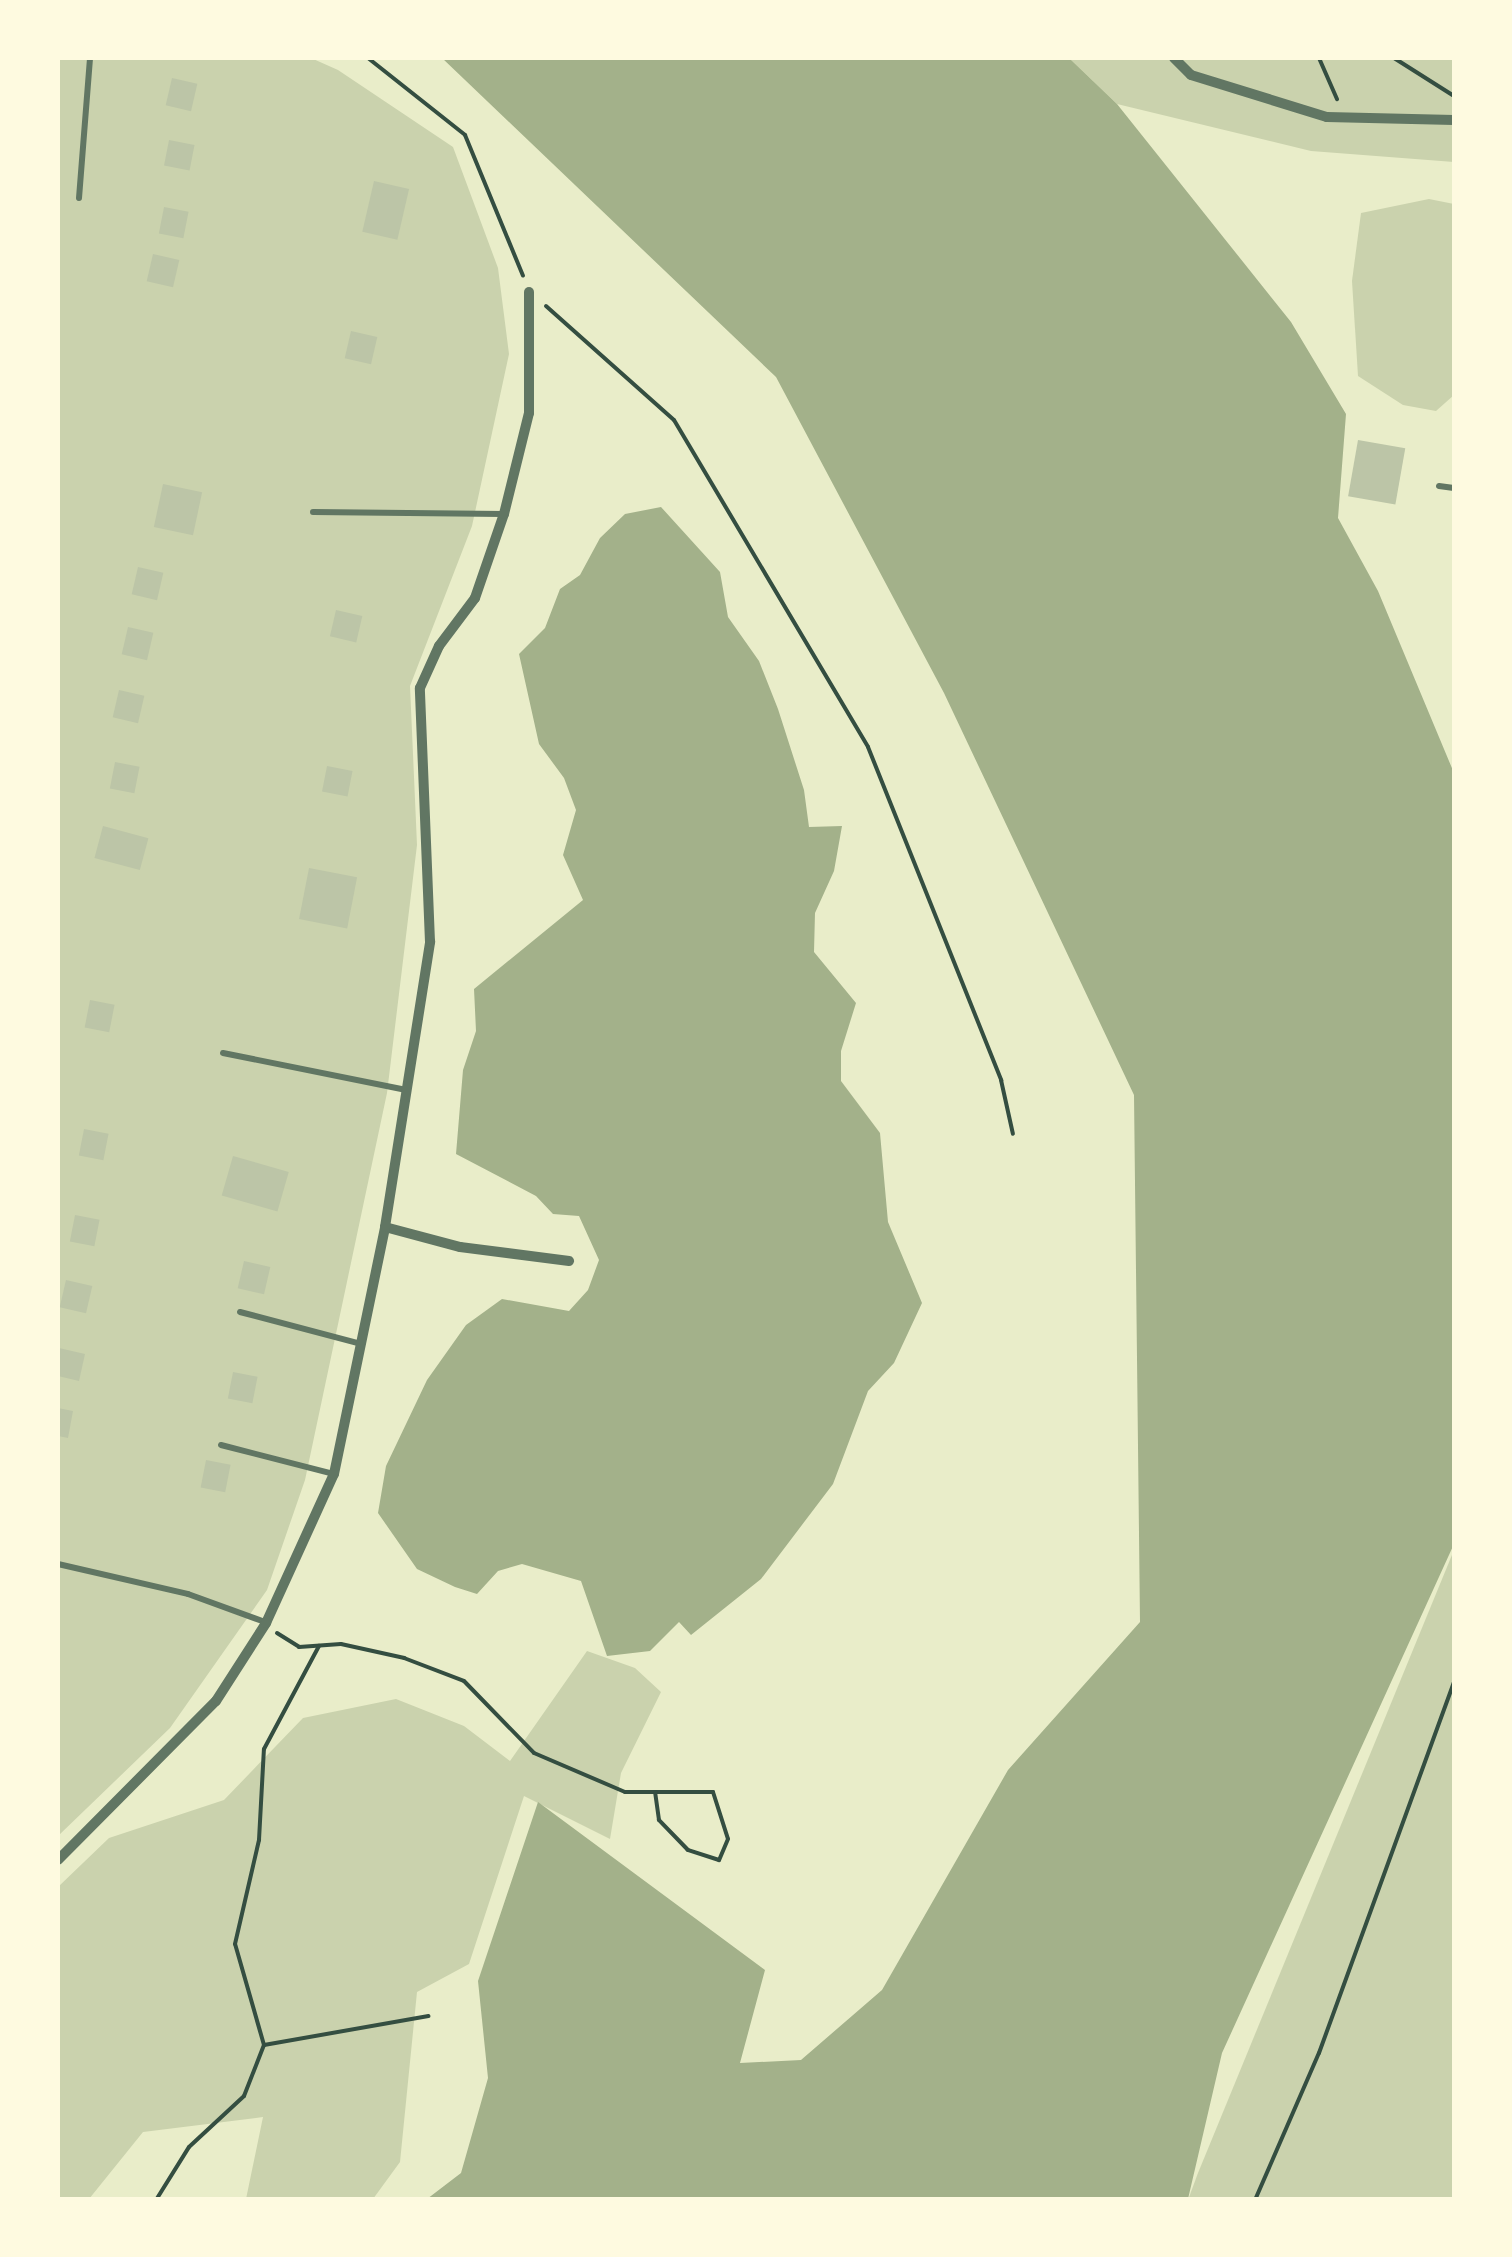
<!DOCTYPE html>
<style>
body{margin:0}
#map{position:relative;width:1512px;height:2257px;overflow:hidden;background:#e9edc9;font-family:Rubik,sans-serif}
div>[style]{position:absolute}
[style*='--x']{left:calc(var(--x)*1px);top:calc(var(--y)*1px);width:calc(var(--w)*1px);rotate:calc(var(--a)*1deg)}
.green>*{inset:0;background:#cad2ad}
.water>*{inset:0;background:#a3b18a}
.building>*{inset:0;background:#bcc5a7;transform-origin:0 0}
.path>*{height:4px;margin:-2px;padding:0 2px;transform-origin:2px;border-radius:2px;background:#344e41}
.service>*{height:6px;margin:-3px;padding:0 3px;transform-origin:3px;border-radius:3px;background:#617663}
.minor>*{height:10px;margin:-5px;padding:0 5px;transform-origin:5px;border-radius:5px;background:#617663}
span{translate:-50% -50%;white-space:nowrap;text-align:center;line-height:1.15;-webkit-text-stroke:9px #fefae0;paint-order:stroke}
.frame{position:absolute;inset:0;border:60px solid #fefae0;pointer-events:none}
</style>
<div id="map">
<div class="green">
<i style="clip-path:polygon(58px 58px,311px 58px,338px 70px,453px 147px,498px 268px,509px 354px,472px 526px,410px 686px,417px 845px,387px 1093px,305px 1480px,267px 1590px,170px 1728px,58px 1836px)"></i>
<i style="clip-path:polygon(1069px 58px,1454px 58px,1454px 162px,1311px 151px,1117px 104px)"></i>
<i style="clip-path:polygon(1429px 199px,1454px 204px,1454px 395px,1436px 411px,1403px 405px,1358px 376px,1352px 281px,1361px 213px)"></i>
<i style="clip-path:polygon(1454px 1550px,1454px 2199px,1188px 2200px,1198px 2173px)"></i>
<i style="clip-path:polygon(587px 1651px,635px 1668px,661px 1692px,621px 1773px,610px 1839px,524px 1796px,469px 1964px,417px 1992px,400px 2162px,373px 2199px,246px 2199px,263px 2117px,143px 2132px,89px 2199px,58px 2200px,58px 1887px,109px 1838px,224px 1800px,303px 1718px,396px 1699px,464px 1726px,510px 1761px)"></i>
</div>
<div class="water">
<i style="clip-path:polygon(442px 58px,1069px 58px,1117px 104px,1291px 322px,1346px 414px,1338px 518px,1378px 591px,1454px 773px,1454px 1544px,1222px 2053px,1188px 2199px,427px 2199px,461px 2173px,488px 2078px,478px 1981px,538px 1802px,765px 1970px,740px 2063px,801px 2060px,882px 1990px,1008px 1770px,1140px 1622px,1134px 1095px,944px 693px,776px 377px)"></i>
<i style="clip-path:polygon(661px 507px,720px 572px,728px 617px,759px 661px,778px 709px,804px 790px,809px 827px,842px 826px,834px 871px,815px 913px,814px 952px,856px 1003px,841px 1051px,841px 1081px,880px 1133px,888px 1222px,922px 1303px,894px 1363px,868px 1391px,833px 1484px,761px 1579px,691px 1635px,679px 1622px,650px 1651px,607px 1656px,581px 1581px,522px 1564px,498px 1571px,477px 1594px,455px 1587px,417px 1569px,378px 1513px,386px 1466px,427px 1380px,466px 1325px,502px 1299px,569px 1311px,588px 1290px,599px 1260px,579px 1216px,553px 1214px,536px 1196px,456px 1154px,463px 1070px,476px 1031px,474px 989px,583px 900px,563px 855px,576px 810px,564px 778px,539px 744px,519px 654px,545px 628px,560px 589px,580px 575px,600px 538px,625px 514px)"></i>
</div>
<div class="building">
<i style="left:172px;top:78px;width:26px;height:28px;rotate:13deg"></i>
<i style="left:169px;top:140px;width:26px;height:26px;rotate:11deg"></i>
<i style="left:374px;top:181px;width:36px;height:52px;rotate:13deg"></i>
<i style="left:164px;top:207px;width:25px;height:27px;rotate:11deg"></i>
<i style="left:153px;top:254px;width:27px;height:28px;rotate:13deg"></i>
<i style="left:351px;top:331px;width:27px;height:28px;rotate:13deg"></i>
<i style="left:1358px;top:440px;width:48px;height:57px;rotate:10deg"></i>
<i style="left:163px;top:484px;width:40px;height:44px;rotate:12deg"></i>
<i style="left:138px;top:567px;width:26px;height:28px;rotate:13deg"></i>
<i style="left:336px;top:610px;width:27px;height:27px;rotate:13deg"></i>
<i style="left:128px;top:627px;width:26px;height:28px;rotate:13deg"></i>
<i style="left:119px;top:690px;width:26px;height:28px;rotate:13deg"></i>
<i style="left:115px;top:762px;width:25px;height:27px;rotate:11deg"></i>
<i style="left:327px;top:766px;width:26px;height:26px;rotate:11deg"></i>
<i style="left:103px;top:826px;width:47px;height:33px;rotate:15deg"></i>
<i style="left:309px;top:868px;width:49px;height:52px;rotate:11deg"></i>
<i style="left:90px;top:1000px;width:25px;height:28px;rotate:11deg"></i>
<i style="left:84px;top:1129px;width:25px;height:27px;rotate:11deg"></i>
<i style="left:233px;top:1156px;width:58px;height:41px;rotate:16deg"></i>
<i style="left:75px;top:1215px;width:25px;height:27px;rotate:11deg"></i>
<i style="left:244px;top:1261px;width:27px;height:28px;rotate:13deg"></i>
<i style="left:66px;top:1280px;width:27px;height:28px;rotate:13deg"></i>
<i style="clip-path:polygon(59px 1348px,85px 1354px,79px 1381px,58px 1376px)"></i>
<i style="left:233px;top:1372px;width:25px;height:27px;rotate:11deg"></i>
<i style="clip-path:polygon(58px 1408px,73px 1411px,68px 1438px,58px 1436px)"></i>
<i style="left:206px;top:1460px;width:25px;height:28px;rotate:11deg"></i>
</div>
<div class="path">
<i style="--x:368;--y:58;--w:124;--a:38.4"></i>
<i style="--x:465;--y:135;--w:152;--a:67.6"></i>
<i style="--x:1319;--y:58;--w:45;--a:66.3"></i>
<i style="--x:1394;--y:58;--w:71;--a:32.3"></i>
<i style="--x:546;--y:306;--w:171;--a:41.7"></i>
<i style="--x:674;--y:420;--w:380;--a:59.3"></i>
<i style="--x:868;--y:747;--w:359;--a:68.2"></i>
<i style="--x:1001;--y:1080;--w:55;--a:77.5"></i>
<i style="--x:277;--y:1633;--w:26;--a:32"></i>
<i style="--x:299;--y:1647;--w:42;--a:-4.1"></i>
<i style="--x:341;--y:1644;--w:65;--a:12.5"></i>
<i style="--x:404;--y:1658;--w:64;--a:21"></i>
<i style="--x:464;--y:1681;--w:100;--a:45.8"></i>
<i style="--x:534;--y:1753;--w:99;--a:23.2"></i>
<i style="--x:625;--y:1792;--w:88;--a:0"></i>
<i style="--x:713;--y:1792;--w:49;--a:72.3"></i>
<i style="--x:728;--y:1839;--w:23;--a:113"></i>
<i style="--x:719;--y:1860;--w:33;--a:-162"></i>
<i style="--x:688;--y:1850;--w:42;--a:-134"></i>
<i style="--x:659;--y:1820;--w:28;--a:-98"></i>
<i style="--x:264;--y:2045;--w:167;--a:-10"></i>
<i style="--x:156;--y:2200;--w:62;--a:-58.1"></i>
<i style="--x:189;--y:2147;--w:75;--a:-42.8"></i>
<i style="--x:244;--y:2096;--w:55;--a:-68.6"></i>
<i style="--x:264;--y:2045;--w:105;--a:-106"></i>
<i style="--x:235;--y:1944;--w:107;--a:-77"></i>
<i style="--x:259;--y:1840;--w:91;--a:-86.9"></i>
<i style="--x:264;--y:1749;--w:117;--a:-61.9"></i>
<i style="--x:1255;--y:2200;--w:160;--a:-66.5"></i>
<i style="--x:1319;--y:2053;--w:394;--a:-70"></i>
</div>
<div class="service">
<i style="--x:79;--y:198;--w:140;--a:-85.5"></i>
<i style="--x:1439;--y:486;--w:15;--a:8"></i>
<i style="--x:313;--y:512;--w:190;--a:0.6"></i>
<i style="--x:223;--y:1053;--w:187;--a:11.4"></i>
<i style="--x:240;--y:1312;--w:125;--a:14.8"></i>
<i style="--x:221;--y:1445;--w:117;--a:14.4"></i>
<i style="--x:58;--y:1564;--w:133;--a:13"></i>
<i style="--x:188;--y:1594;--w:82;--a:20"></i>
</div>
<div class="minor">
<i style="--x:1174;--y:58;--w:24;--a:45"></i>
<i style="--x:1191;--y:75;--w:142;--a:17.2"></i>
<i style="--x:1327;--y:117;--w:127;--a:1.4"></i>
<i style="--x:385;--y:1227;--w:78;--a:14.9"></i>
<i style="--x:460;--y:1247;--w:110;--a:7.3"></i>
<i style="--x:58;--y:1860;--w:224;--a:-45.2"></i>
<i style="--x:216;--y:1701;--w:93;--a:-57.3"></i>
<i style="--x:266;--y:1623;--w:164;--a:-65.5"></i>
<i style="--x:334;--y:1474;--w:252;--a:-78.3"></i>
<i style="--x:385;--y:1227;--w:289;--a:-81"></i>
<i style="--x:430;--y:942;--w:254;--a:-92.3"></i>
<i style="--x:420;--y:688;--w:46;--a:-65.7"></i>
<i style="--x:439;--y:646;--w:60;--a:-53.1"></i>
<i style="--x:475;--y:598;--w:89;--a:-71"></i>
<i style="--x:504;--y:514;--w:104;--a:-76.1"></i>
<i style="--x:529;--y:413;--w:121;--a:-90"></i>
</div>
<div class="frame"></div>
</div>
